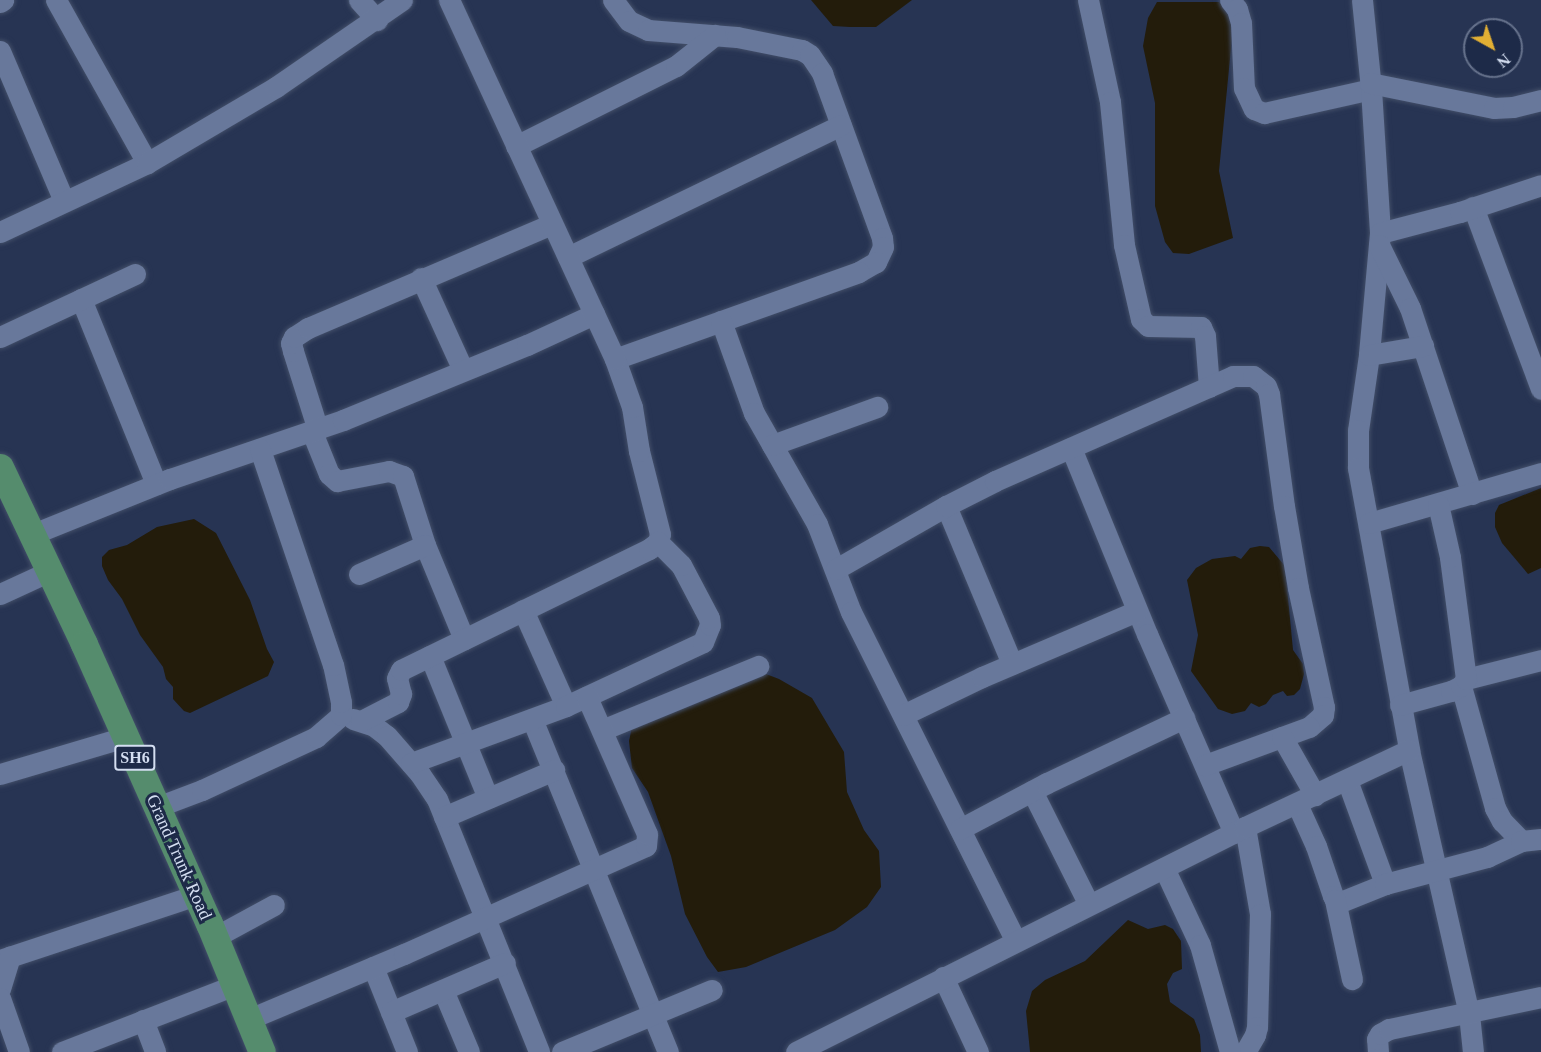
<!DOCTYPE html>
<style>
body{margin:0}
#map{position:relative;width:1541px;height:1052px;overflow:hidden;background:#273453;font-family:"Times New Roman",serif}
div>[style]{position:absolute}
[style*='--x']{left:calc(var(--x)*1px);top:calc(var(--y)*1px);width:calc(var(--w)*1px);rotate:calc(var(--a)*1deg)}
.water>*{inset:0;background:#231c0b}
.roads{filter:drop-shadow(0 0 2px #424e68) drop-shadow(0 0 2px #424e68)}
.minor>*{height:21px;margin:-10.5px;padding:0 10.5px;transform-origin:10.5px;border-radius:10.5px;background:#68789b}
.major>*{height:27px;margin:-13.5px;padding:0 13.5px;transform-origin:13.5px;border-radius:13.5px;background:#558c6d}
span{translate:-50% -50%;white-space:nowrap;text-align:center;line-height:1.15;-webkit-text-stroke:6px #1d2a48;paint-order:stroke}
.shield-label span{padding:2px 4px;background:#1d2a48;border:2px solid;border-radius:4px;-webkit-text-stroke-width:0}
.shield-label{font-size:16px;color:#d4def1;font-weight:700}
.street-label{font-size:18px;color:#d4def1}
.north{position:absolute;left:1463px;top:18px;width:60px;height:60px;box-sizing:border-box;background:#1d2a48;border:2px solid #66728c;border-radius:50%;rotate:140deg;font-size:16px;font-weight:700;line-height:24px;text-align:center;color:#d4def1}
.north::after{content:'';display:block;margin:auto;width:21px;height:27px;background:#e1af34;clip-path:polygon(50% 0,100% 100%,50% 72%,0 100%)}
</style>
<div id="map">
<div class="water">
<i style="clip-path:polygon(811px 0,912px 0,876px 27px,850px 27px,833px 26px)"></i>
<i style="clip-path:polygon(1157px 2px,1219px 2px,1228px 11px,1233px 28px,1219px 171px,1233px 238px,1189px 254px,1173px 253px,1165px 242px,1155px 206px,1155px 103px,1143px 46px,1148px 18px)"></i>
<i style="clip-path:polygon(1541px 488px,1541px 568px,1528px 574px,1502px 543px,1495px 527px,1495px 513px,1499px 505px)"></i>
<i style="clip-path:polygon(194px 519px,216px 533px,250px 600px,267px 649px,274px 662px,268px 676px,190px 713px,184px 711px,173px 699px,173px 687px,166px 679px,163px 667px,140px 635px,122px 599px,108px 580px,102px 566px,102px 557px,109px 550px,127px 545px,157px 527px)"></i>
<i style="clip-path:polygon(1260px 546px,1269px 547px,1285px 566px,1293px 650px,1303px 664px,1304px 674px,1300px 689px,1294px 695px,1287px 696px,1283px 691px,1273px 695px,1266px 704px,1259px 707px,1251px 703px,1245px 711px,1232px 714px,1218px 709px,1191px 671px,1198px 635px,1187px 580px,1196px 568px,1212px 559px,1235px 556px,1241px 559px,1250px 548px)"></i>
<i style="clip-path:polygon(761px 672px,779px 679px,812px 698px,844px 752px,847px 792px,864px 830px,879px 851px,881px 887px,867px 907px,835px 930px,746px 967px,718px 972px,707px 957px,685px 914px,671px 856px,648px 792px,632px 768px,629px 741px,632px 727px)"></i>
<i style="clip-path:polygon(1128px 920px,1148px 929px,1165px 925px,1173px 929px,1181px 941px,1182px 969px,1173px 973px,1167px 984px,1170px 1002px,1194px 1019px,1200px 1035px,1201px 1052px,1030px 1052px,1026px 1011px,1032px 991px,1045px 980px,1085px 961px)"></i>
</div>
<div class="roads">
<div class="minor">
<i style="--x:56;--y:0;--w:187;--a:60.8"></i>
<i style="--x:359;--y:0;--w:27;--a:48"></i>
<i style="--x:613;--y:0;--w:26;--a:53"></i>
<i style="--x:629;--y:21;--w:21;--a:25"></i>
<i style="--x:648;--y:30;--w:89;--a:4.5"></i>
<i style="--x:737;--y:37;--w:66;--a:11.3"></i>
<i style="--x:802;--y:50;--w:9;--a:32"></i>
<i style="--x:810;--y:55;--w:22;--a:56"></i>
<i style="--x:822;--y:73;--w:176;--a:70"></i>
<i style="--x:882;--y:238;--w:9;--a:84"></i>
<i style="--x:883;--y:247;--w:17;--a:115"></i>
<i style="--x:876;--y:262;--w:20;--a:150"></i>
<i style="--x:859;--y:272;--w:259;--a:160.4"></i>
<i style="--x:1088;--y:0;--w:104;--a:77.8"></i>
<i style="--x:1110;--y:102;--w:144;--a:84.4"></i>
<i style="--x:1124;--y:245;--w:76;--a:77.1"></i>
<i style="--x:1141;--y:319;--w:10;--a:45"></i>
<i style="--x:1148;--y:326;--w:53;--a:1.1"></i>
<i style="--x:1201;--y:327;--w:10;--a:66"></i>
<i style="--x:1205;--y:336;--w:51;--a:85.5"></i>
<i style="--x:1230;--y:0;--w:11;--a:52"></i>
<i style="--x:1237;--y:9;--w:15;--a:74"></i>
<i style="--x:1241;--y:23;--w:65;--a:87.4"></i>
<i style="--x:1244;--y:88;--w:23;--a:65"></i>
<i style="--x:1254;--y:109;--w:11;--a:22"></i>
<i style="--x:1264;--y:113;--w:110;--a:-12.6"></i>
<i style="--x:1362;--y:0;--w:89;--a:84.2"></i>
<i style="--x:1371;--y:89;--w:144;--a:86.4"></i>
<i style="--x:1380;--y:233;--w:122;--a:95.2"></i>
<i style="--x:1369;--y:355;--w:76;--a:98.3"></i>
<i style="--x:1358;--y:430;--w:38;--a:90"></i>
<i style="--x:1358;--y:468;--w:287;--a:79.7"></i>
<i style="--x:1409;--y:750;--w:271;--a:77.2"></i>
<i style="--x:1469;--y:1014;--w:38;--a:84"></i>
<i style="--x:0;--y:2;--w:4;--a:-34"></i>
<i style="--x:0;--y:51;--w:163;--a:66.9"></i>
<i style="--x:1370;--y:83;--w:126;--a:11.4"></i>
<i style="--x:1494;--y:108;--w:19;--a:-3"></i>
<i style="--x:1513;--y:107;--w:29;--a:-14"></i>
<i style="--x:516;--y:146;--w:179;--a:-26.6"></i>
<i style="--x:676;--y:66;--w:50;--a:-38.5"></i>
<i style="--x:1473;--y:207;--w:194;--a:69.5"></i>
<i style="--x:0;--y:232;--w:162;--a:-25.1"></i>
<i style="--x:147;--y:163;--w:150;--a:-30.5"></i>
<i style="--x:276;--y:87;--w:153;--a:-34.6"></i>
<i style="--x:1380;--y:233;--w:83;--a:-14.7"></i>
<i style="--x:1460;--y:212;--w:85;--a:-18.4"></i>
<i style="--x:1379;--y:245;--w:70;--a:63.8"></i>
<i style="--x:1410;--y:308;--w:196;--a:71.6"></i>
<i style="--x:568;--y:257;--w:303;--a:-25.8"></i>
<i style="--x:421;--y:278;--w:101;--a:65.5"></i>
<i style="--x:81;--y:299;--w:200;--a:67.9"></i>
<i style="--x:721;--y:321;--w:98;--a:70.3"></i>
<i style="--x:754;--y:413;--w:128;--a:60.4"></i>
<i style="--x:817;--y:524;--w:94;--a:68.9"></i>
<i style="--x:851;--y:612;--w:368;--a:63.4"></i>
<i style="--x:0;--y:337;--w:149;--a:-25"></i>
<i style="--x:1369;--y:355;--w:55;--a:-9.5"></i>
<i style="--x:318;--y:430;--w:83;--a:-107.6"></i>
<i style="--x:293;--y:351;--w:8;--a:-104"></i>
<i style="--x:291;--y:343;--w:7;--a:-63"></i>
<i style="--x:294;--y:337;--w:17;--a:-33"></i>
<i style="--x:308;--y:328;--w:265;--a:-23.1"></i>
<i style="--x:312;--y:432;--w:45;--a:68"></i>
<i style="--x:329;--y:474;--w:11;--a:41"></i>
<i style="--x:337;--y:481;--w:53;--a:-10.9"></i>
<i style="--x:389;--y:471;--w:15;--a:20"></i>
<i style="--x:403;--y:476;--w:72;--a:72.3"></i>
<i style="--x:425;--y:545;--w:102;--a:67.5"></i>
<i style="--x:772;--y:445;--w:112;--a:-19.9"></i>
<i style="--x:1071;--y:448;--w:201;--a:67.8"></i>
<i style="--x:1147;--y:634;--w:217;--a:66.4"></i>
<i style="--x:946;--y:506;--w:171;--a:67.3"></i>
<i style="--x:1369;--y:523;--w:179;--a:-16.2"></i>
<i style="--x:33;--y:534;--w:148;--a:-21.9"></i>
<i style="--x:170;--y:479;--w:183;--a:-18.8"></i>
<i style="--x:343;--y:420;--w:199;--a:-22.2"></i>
<i style="--x:527;--y:345;--w:74;--a:-24.8"></i>
<i style="--x:836;--y:569;--w:127;--a:-29.8"></i>
<i style="--x:946;--y:506;--w:55;--a:-27"></i>
<i style="--x:995;--y:481;--w:260;--a:-23.8"></i>
<i style="--x:1233;--y:376;--w:20;--a:0"></i>
<i style="--x:1253;--y:376;--w:16;--a:38"></i>
<i style="--x:1266;--y:386;--w:9;--a:69"></i>
<i style="--x:1269;--y:394;--w:113;--a:82.4"></i>
<i style="--x:1284;--y:506;--w:83;--a:80.3"></i>
<i style="--x:1298;--y:588;--w:122;--a:77.7"></i>
<i style="--x:1324;--y:707;--w:8;--a:97"></i>
<i style="--x:1323;--y:715;--w:18;--a:139"></i>
<i style="--x:1309;--y:727;--w:111;--a:159.9"></i>
<i style="--x:359;--y:574;--w:72;--a:-23.7"></i>
<i style="--x:0;--y:594;--w:55;--a:-24.7"></i>
<i style="--x:523;--y:610;--w:105;--a:65.9"></i>
<i style="--x:430;--y:656;--w:153;--a:67.8"></i>
<i style="--x:1466;--y:679;--w:77;--a:-14.2"></i>
<i style="--x:1461;--y:686;--w:127;--a:74.4"></i>
<i style="--x:1495;--y:808;--w:15;--a:62"></i>
<i style="--x:1502;--y:821;--w:28;--a:46"></i>
<i style="--x:1400;--y:705;--w:53;--a:-15.4"></i>
<i style="--x:1451;--y:691;--w:11;--a:-27"></i>
<i style="--x:1461;--y:686;--w:9;--a:-54"></i>
<i style="--x:1466;--y:679;--w:123;--a:-97.5"></i>
<i style="--x:1450;--y:557;--w:54;--a:-102.8"></i>
<i style="--x:903;--y:715;--w:88;--a:-25.7"></i>
<i style="--x:982;--y:677;--w:168;--a:-23.1"></i>
<i style="--x:353;--y:719;--w:22;--a:18"></i>
<i style="--x:374;--y:726;--w:16;--a:38"></i>
<i style="--x:387;--y:736;--w:50;--a:49"></i>
<i style="--x:420;--y:774;--w:30;--a:56"></i>
<i style="--x:437;--y:799;--w:273;--a:68"></i>
<i style="--x:532;--y:719;--w:360;--a:67.8"></i>
<i style="--x:361;--y:721;--w:42;--a:-27.2"></i>
<i style="--x:398;--y:702;--w:9;--a:-69"></i>
<i style="--x:401;--y:694;--w:16;--a:-104"></i>
<i style="--x:397;--y:678;--w:9;--a:-63"></i>
<i style="--x:401;--y:670;--w:276;--a:-26"></i>
<i style="--x:649;--y:549;--w:11;--a:-38"></i>
<i style="--x:658;--y:542;--w:8;--a:-76"></i>
<i style="--x:660;--y:534;--w:86;--a:-104.2"></i>
<i style="--x:639;--y:451;--w:45;--a:-99"></i>
<i style="--x:632;--y:407;--w:51;--a:-109.5"></i>
<i style="--x:615;--y:359;--w:396;--a:-114.8"></i>
<i style="--x:602;--y:730;--w:169;--a:-22.3"></i>
<i style="--x:1282;--y:737;--w:67;--a:60.4"></i>
<i style="--x:411;--y:763;--w:165;--a:-20.2"></i>
<i style="--x:566;--y:706;--w:151;--a:-25"></i>
<i style="--x:703;--y:642;--w:18;--a:-68"></i>
<i style="--x:710;--y:625;--w:7;--a:-98"></i>
<i style="--x:709;--y:618;--w:60;--a:-117.8"></i>
<i style="--x:681;--y:565;--w:33;--a:-135"></i>
<i style="--x:0;--y:774;--w:130;--a:-16.5"></i>
<i style="--x:1347;--y:780;--w:111;--a:69.9"></i>
<i style="--x:1032;--y:791;--w:127;--a:63.4"></i>
<i style="--x:1297;--y:804;--w:46;--a:65.7"></i>
<i style="--x:1316;--y:846;--w:53;--a:71.2"></i>
<i style="--x:1333;--y:896;--w:9;--a:54"></i>
<i style="--x:1338;--y:903;--w:51;--a:-22"></i>
<i style="--x:1385;--y:884;--w:106;--a:-14.8"></i>
<i style="--x:1487;--y:857;--w:38;--a:-25"></i>
<i style="--x:1521;--y:841;--w:20;--a:-6"></i>
<i style="--x:157;--y:807;--w:48;--a:-20.7"></i>
<i style="--x:202;--y:790;--w:126;--a:-24.9"></i>
<i style="--x:316;--y:737;--w:33;--a:-41"></i>
<i style="--x:341;--y:715;--w:13;--a:-90"></i>
<i style="--x:341;--y:702;--w:38;--a:-102"></i>
<i style="--x:333;--y:665;--w:228;--a:-108.7"></i>
<i style="--x:444;--y:817;--w:120;--a:-23.1"></i>
<i style="--x:1245;--y:827;--w:88;--a:80.2"></i>
<i style="--x:1260;--y:914;--w:113;--a:91.5"></i>
<i style="--x:1257;--y:1027;--w:8;--a:104"></i>
<i style="--x:1255;--y:1035;--w:20;--a:120"></i>
<i style="--x:960;--y:829;--w:98;--a:-27.9"></i>
<i style="--x:1047;--y:783;--w:152;--a:-25.4"></i>
<i style="--x:1164;--y:868;--w:85;--a:64.9"></i>
<i style="--x:1200;--y:945;--w:111;--a:74.3"></i>
<i style="--x:1335;--y:900;--w:81;--a:77.9"></i>
<i style="--x:215;--y:937;--w:67;--a:-28.5"></i>
<i style="--x:0;--y:960;--w:206;--a:-18.3"></i>
<i style="--x:373;--y:967;--w:92;--a:68.2"></i>
<i style="--x:943;--y:977;--w:83;--a:65"></i>
<i style="--x:0;--y:989;--w:34;--a:-73"></i>
<i style="--x:443;--y:990;--w:67;--a:67.2"></i>
<i style="--x:0;--y:998;--w:57;--a:70.6"></i>
<i style="--x:391;--y:1012;--w:124;--a:-23.3"></i>
<i style="--x:249;--y:1019;--w:168;--a:-22.8"></i>
<i style="--x:404;--y:954;--w:265;--a:-24.1"></i>
<i style="--x:646;--y:846;--w:12;--a:-85"></i>
<i style="--x:647;--y:834;--w:150;--a:-113.7"></i>
<i style="--x:143;--y:1020;--w:34;--a:69"></i>
<i style="--x:62;--y:1052;--w:186;--a:-21.2"></i>
<i style="--x:562;--y:1052;--w:162;--a:-22.5"></i>
<i style="--x:796;--y:1052;--w:502;--a:-26.62"></i>
<i style="--x:1245;--y:827;--w:181;--a:-25.2"></i>
<i style="--x:1378;--y:1052;--w:13;--a:-94"></i>
<i style="--x:1377;--y:1039;--w:6;--a:-59"></i>
<i style="--x:1380;--y:1034;--w:10;--a:-29"></i>
<i style="--x:1389;--y:1029;--w:155;--a:-11.9"></i>
</div>
<div class="major">
<i style="--x:0;--y:467;--w:196;--a:64.6"></i>
<i style="--x:84;--y:644;--w:306;--a:65.9"></i>
<i style="--x:209;--y:923;--w:139;--a:67.7"></i>
</div>
</div>
<div class="shield-label">
<span style="left:135px;top:758px">SH6</span>
</div>
<div class="street-label">
<span style="left:179px;top:857px;rotate:66deg">Grand Trunk Road</span>
</div>
<div class="north">N</div>
</div>
